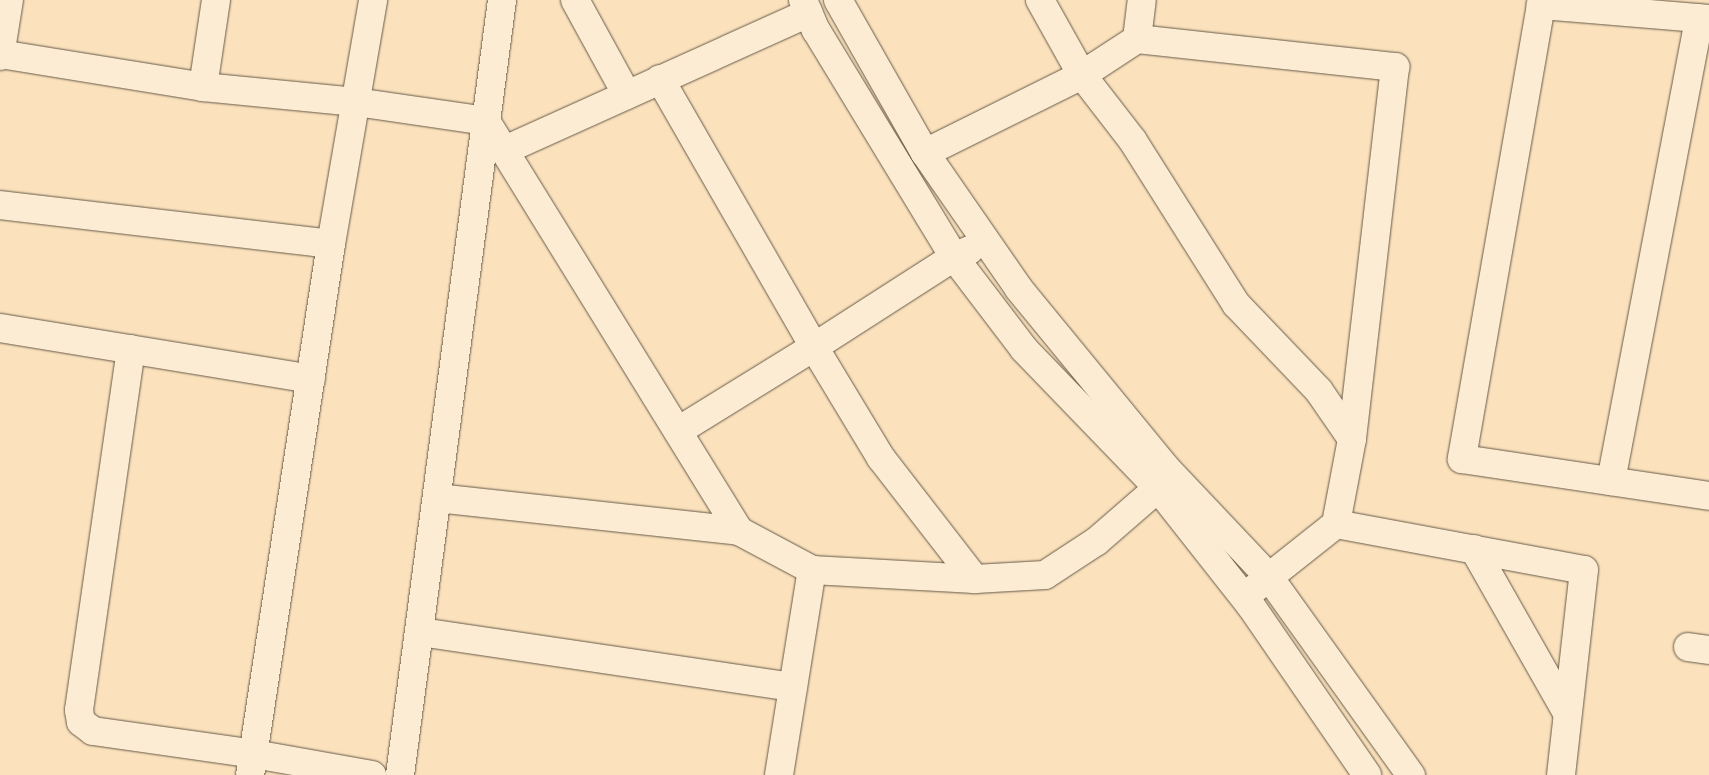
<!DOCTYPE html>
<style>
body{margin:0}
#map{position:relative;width:1709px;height:775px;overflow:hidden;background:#fbe2bd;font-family:"Gentium Book Plus",serif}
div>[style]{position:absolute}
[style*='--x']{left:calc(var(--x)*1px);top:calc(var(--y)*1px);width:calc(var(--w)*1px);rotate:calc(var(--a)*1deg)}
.roads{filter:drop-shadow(0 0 1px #675a48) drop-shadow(0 0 1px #675a48)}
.minor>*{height:28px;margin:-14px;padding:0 14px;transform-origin:14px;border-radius:14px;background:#fcecd4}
span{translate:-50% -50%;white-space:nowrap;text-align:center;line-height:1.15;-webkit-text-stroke:4px #fcecd4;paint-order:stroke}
</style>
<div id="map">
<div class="roads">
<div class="minor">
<i style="--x:575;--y:0;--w:108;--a:61.3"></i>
<i style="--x:803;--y:0;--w:33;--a:67"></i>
<i style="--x:816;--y:30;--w:266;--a:58.7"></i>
<i style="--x:954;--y:257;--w:116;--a:52.7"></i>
<i style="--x:1024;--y:349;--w:193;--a:46"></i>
<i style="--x:1158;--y:488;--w:150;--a:51.8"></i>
<i style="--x:1251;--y:606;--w:205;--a:55.5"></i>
<i style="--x:838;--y:0;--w:176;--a:60.4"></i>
<i style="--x:925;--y:153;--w:165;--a:55.3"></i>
<i style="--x:1019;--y:289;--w:230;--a:50.6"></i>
<i style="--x:1165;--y:467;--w:151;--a:46.6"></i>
<i style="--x:1269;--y:577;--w:244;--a:54.4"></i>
<i style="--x:1040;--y:0;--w:86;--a:60.8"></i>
<i style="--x:1082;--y:75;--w:83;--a:52.3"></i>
<i style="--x:1133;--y:141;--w:193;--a:57.7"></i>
<i style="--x:1236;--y:304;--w:120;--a:46.3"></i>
<i style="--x:1319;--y:391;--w:58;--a:55.5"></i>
<i style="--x:1352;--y:439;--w:86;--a:100.7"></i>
<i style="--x:1336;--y:524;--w:105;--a:141.6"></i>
<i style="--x:1709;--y:19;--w:169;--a:-175.2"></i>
<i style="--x:1541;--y:5;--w:461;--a:99.9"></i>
<i style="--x:1462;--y:459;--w:250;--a:8.5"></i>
<i style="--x:1137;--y:39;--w:39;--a:-83"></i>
<i style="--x:0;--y:54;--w:206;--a:9.2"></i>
<i style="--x:203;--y:87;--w:154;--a:5.6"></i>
<i style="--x:356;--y:102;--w:131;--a:8.3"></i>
<i style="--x:486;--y:121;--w:482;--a:58.3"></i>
<i style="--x:739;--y:531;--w:83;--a:28.1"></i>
<i style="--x:0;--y:56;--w:57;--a:-80.9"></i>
<i style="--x:660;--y:79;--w:309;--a:60.1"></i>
<i style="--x:814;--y:347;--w:130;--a:58.9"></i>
<i style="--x:881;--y:458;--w:153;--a:52.2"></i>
<i style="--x:203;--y:87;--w:88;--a:-81.5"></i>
<i style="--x:505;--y:150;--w:333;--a:-24.3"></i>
<i style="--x:925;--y:153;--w:175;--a:-26.4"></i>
<i style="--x:1082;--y:75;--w:66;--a:-33.2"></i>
<i style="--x:1137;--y:39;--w:260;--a:6.2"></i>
<i style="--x:1395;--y:67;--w:374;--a:96.6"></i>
<i style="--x:0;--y:205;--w:333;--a:6.7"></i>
<i style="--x:331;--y:244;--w:248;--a:-80.2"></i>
<i style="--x:0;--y:328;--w:315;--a:9.3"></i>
<i style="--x:131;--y:349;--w:365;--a:98.2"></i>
<i style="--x:79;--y:710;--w:12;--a:81"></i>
<i style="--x:81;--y:722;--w:15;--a:37"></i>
<i style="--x:93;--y:731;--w:163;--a:8.1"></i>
<i style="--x:254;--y:754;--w:120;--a:10.1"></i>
<i style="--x:678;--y:431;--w:160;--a:-31.7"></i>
<i style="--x:814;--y:347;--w:166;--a:-32.7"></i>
<i style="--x:954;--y:257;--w:17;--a:-24"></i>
<i style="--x:1611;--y:481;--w:471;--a:-79.2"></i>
<i style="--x:437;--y:498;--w:304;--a:6.2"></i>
<i style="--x:1336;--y:524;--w:252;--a:10.5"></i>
<i style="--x:1584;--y:570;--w:206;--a:96.4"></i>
<i style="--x:1474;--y:549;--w:189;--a:60.4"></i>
<i style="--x:420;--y:632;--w:377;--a:8.4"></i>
<i style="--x:1688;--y:647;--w:21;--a:8"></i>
<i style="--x:250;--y:775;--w:537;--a:-81.33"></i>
<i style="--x:400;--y:775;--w:782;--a:-82.5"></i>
<i style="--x:779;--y:775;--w:208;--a:-80.9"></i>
<i style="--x:812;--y:570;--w:163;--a:3.2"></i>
<i style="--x:975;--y:579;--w:70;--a:-3.3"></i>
<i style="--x:1045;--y:575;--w:62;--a:-33.2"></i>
<i style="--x:1097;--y:541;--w:81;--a:-41"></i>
</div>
</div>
</div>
